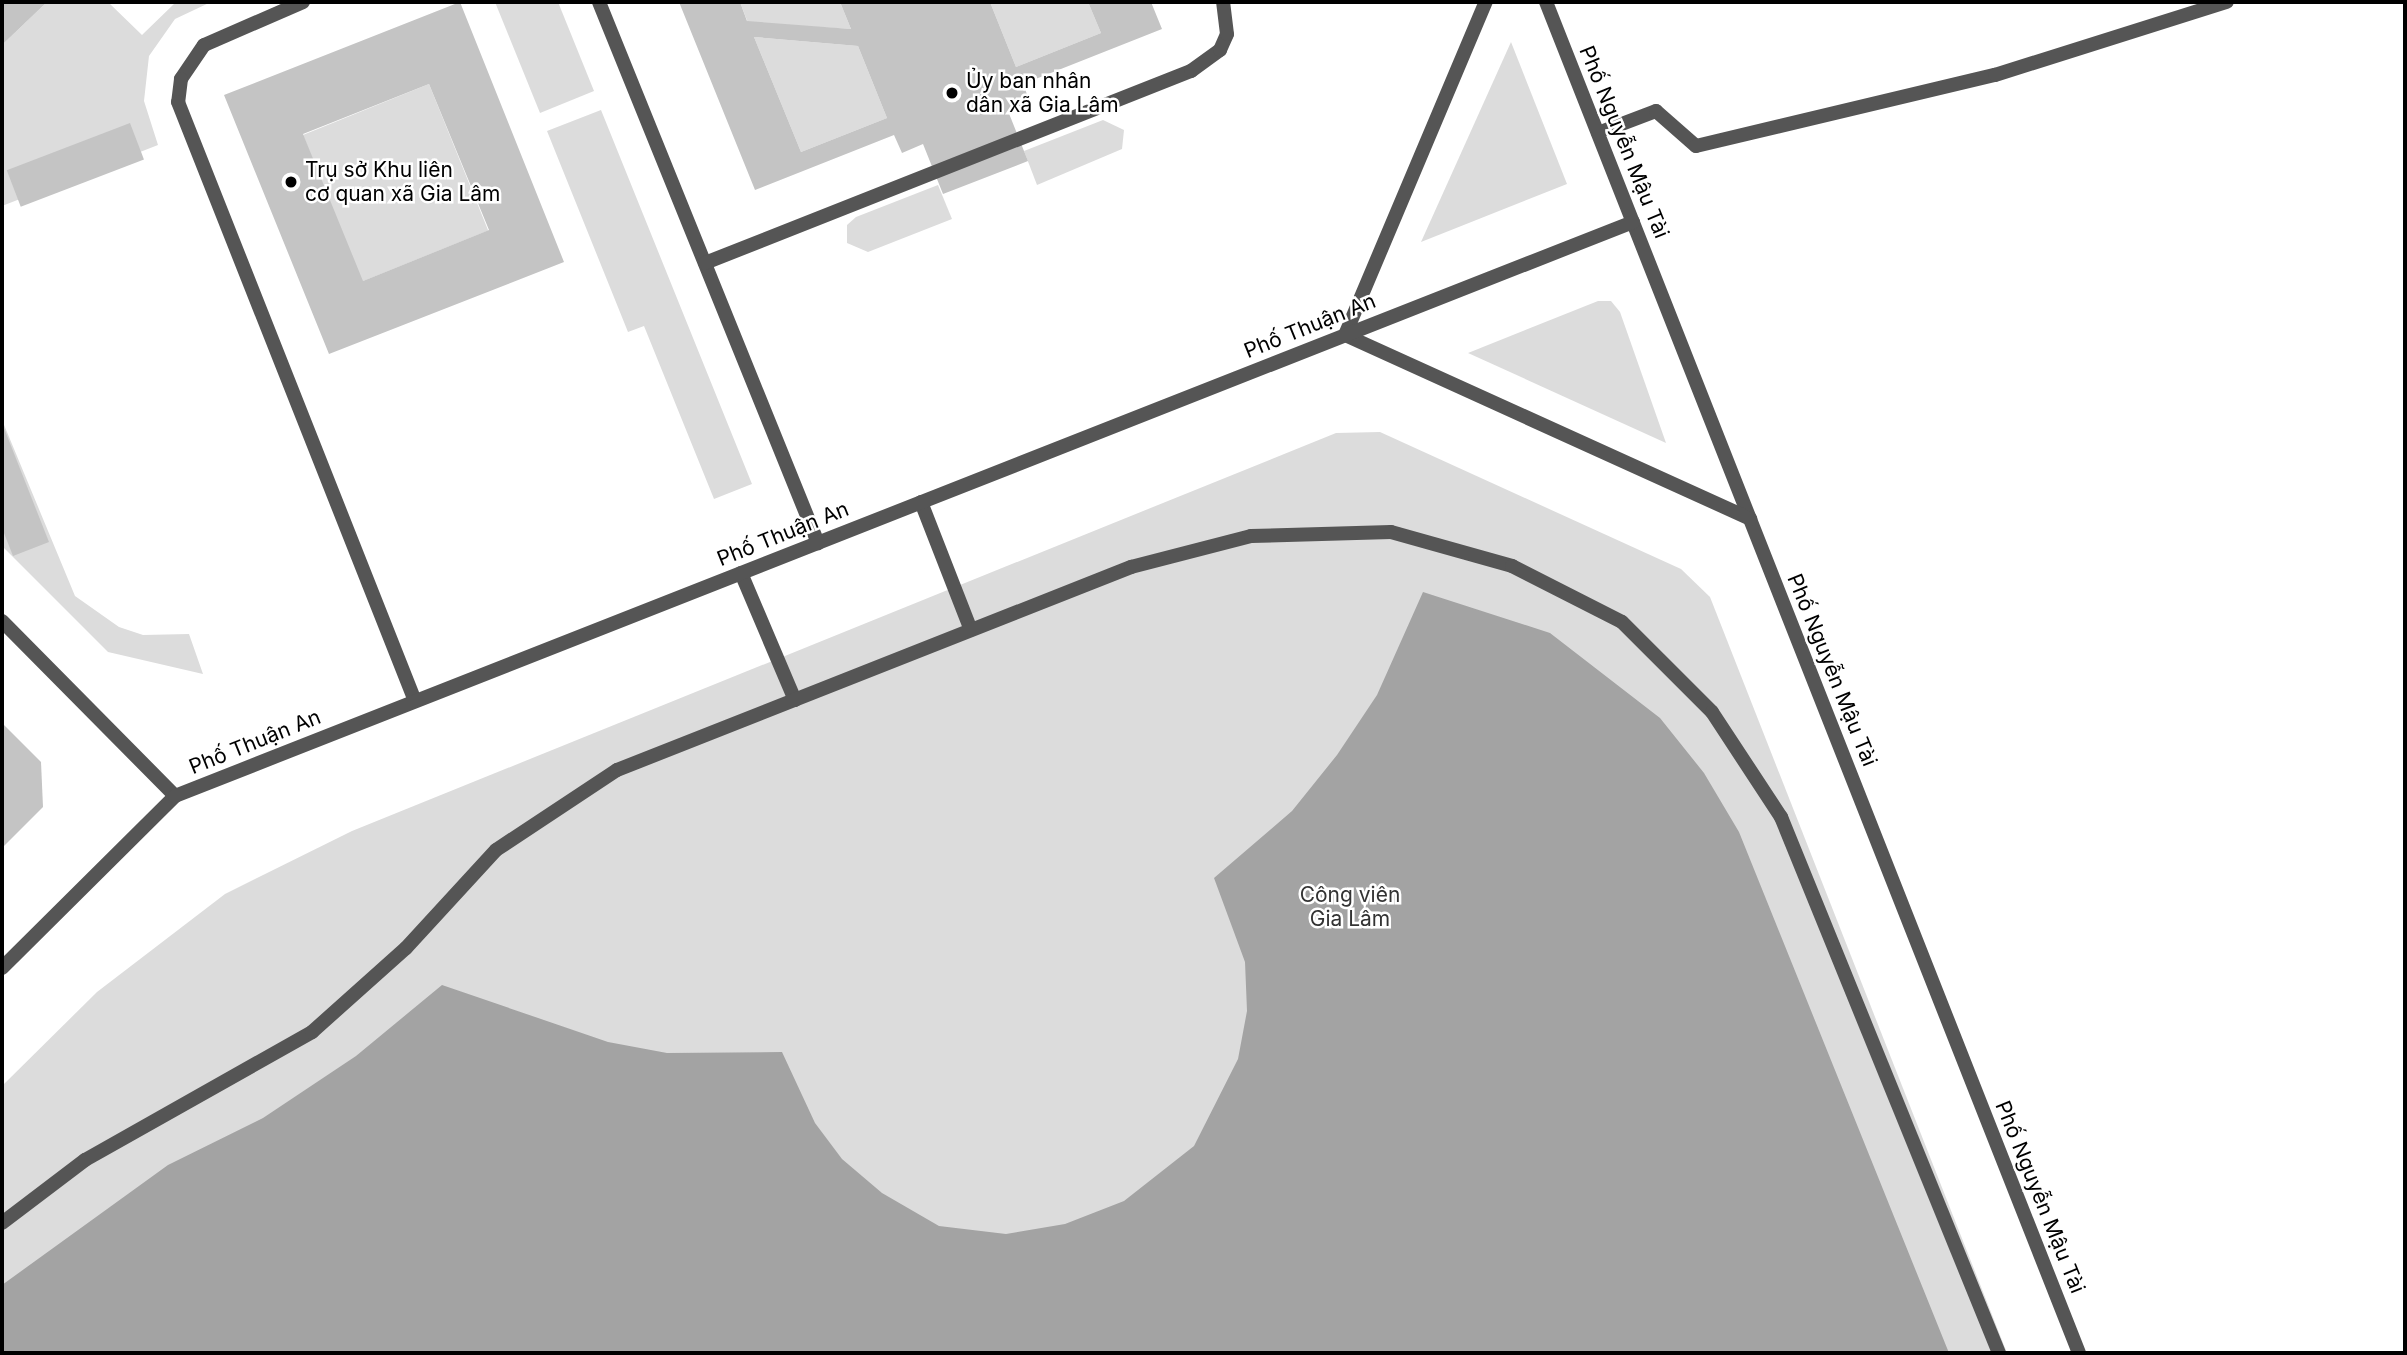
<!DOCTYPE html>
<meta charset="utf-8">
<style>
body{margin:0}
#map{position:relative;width:2407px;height:1355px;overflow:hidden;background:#fff;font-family:Inter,sans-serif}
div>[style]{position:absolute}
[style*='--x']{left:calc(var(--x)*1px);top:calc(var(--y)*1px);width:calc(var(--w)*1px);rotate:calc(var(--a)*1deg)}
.green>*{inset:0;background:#dcdcdc;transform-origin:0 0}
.water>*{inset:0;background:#a3a3a3}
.building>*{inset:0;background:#c4c4c4;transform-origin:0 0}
.service>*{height:14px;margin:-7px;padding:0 7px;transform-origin:7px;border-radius:7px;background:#555}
.tertiary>*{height:14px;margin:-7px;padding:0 7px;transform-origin:7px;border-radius:7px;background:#555}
.dots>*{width:19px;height:19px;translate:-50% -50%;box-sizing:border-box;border:4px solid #fff;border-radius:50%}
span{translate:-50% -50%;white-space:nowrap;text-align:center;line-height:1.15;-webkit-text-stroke:5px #fff;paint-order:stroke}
.poi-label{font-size:21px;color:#000}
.left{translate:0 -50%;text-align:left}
.street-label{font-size:21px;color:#000}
.park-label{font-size:21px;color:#333}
.frame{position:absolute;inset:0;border:4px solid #000;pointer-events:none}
</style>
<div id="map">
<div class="green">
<i style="clip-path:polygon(47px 2px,108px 2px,142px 35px,176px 2px,211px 2px,175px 19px,149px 56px,144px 101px,158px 145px,2px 206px,2px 45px)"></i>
<i style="clip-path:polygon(495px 2px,558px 2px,594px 91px,540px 113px)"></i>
<i style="clip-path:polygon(740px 2px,840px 2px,851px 29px,748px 23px)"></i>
<i style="clip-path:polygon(990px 2px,1088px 2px,1101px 33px,1016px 67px)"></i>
<i style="clip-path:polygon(754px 37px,858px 46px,887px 118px,801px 152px)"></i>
<i style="clip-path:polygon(1511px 42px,1567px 184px,1421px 242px)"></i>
<i style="left:429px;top:84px;width:158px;height:136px;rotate:68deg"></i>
<i style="clip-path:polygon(601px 110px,752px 484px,714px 499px,644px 326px,628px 332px,547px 131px)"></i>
<i style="clip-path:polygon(1103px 120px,1124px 130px,1122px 149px,1037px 185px,1024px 151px)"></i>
<i style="clip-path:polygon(938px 185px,952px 219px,868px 252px,847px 243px,847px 225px,856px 217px)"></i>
<i style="clip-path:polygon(1598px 301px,1611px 301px,1620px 312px,1666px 443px,1468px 353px)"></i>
<i style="clip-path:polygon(2px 420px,75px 596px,119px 627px,143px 635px,189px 634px,203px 674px,108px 652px,2px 546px)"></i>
<i style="clip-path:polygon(1380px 432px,1681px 569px,1710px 597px,2007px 1353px,2px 1353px,2px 1086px,97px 992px,225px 894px,352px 831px,1336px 433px)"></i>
</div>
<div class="water">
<i style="clip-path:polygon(1423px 592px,1550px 633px,1660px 718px,1704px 773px,1739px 832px,1949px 1353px,2px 1353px,2px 1285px,168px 1165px,263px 1118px,356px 1056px,442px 985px,608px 1042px,667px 1053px,782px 1052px,815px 1123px,842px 1159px,882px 1193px,939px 1226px,1006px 1234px,1065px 1224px,1124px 1201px,1194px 1146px,1238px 1059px,1247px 1011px,1245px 962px,1214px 878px,1292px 811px,1337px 755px,1377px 695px)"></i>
</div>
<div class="building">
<i style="clip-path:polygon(2px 2px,47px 2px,2px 45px)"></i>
<i style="clip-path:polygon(evenodd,460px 2px,564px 262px,329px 354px,224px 95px,460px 2px,429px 84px,489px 230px,363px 281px,303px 134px,429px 84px)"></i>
<i style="clip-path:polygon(evenodd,679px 2px,740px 2px,747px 21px,851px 29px,840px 2px,990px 2px,1016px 67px,1101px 33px,1088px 2px,1151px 2px,1162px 29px,1023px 84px,1030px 102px,1008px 111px,1028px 161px,943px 194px,923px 144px,902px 153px,894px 135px,755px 190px,679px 2px,754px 37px,858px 46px,887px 118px,801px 152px,754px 37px)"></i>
<i style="left:130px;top:123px;width:39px;height:132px;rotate:69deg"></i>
<i style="clip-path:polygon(2px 423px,49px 542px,13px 556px,2px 528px)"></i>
<i style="clip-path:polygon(2px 723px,41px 762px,43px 807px,2px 848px)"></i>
</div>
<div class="service">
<i style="--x:303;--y:2;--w:108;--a:156.5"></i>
<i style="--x:204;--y:45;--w:41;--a:124.1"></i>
<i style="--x:181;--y:79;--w:23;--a:97"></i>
<i style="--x:178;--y:102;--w:644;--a:68.41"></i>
<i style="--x:599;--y:2;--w:584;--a:67.96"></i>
<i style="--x:1598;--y:133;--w:62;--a:-20.8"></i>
<i style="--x:1656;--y:111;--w:53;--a:41.2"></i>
<i style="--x:1696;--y:146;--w:307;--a:-13.4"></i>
<i style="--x:1995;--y:75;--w:243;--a:-17.5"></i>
<i style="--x:705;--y:263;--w:523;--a:-21.56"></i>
<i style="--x:1191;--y:71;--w:36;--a:-36"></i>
<i style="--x:1220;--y:50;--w:17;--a:-66"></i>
<i style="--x:1227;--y:34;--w:32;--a:-97"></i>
<i style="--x:921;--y:502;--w:137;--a:68.7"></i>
<i style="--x:741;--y:573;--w:138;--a:67"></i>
<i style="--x:2;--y:1223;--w:104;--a:-37.2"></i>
<i style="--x:85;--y:1160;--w:261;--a:-29.4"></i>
<i style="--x:312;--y:1032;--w:126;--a:-41.8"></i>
<i style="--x:406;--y:948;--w:133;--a:-47.4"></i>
<i style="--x:496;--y:850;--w:145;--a:-33.5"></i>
<i style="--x:617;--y:770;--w:553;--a:-21.55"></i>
<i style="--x:1131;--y:567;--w:124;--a:-14.5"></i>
<i style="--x:1251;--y:536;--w:140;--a:-1.6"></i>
<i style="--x:1391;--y:532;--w:126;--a:15.7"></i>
<i style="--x:1512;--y:566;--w:123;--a:27"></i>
<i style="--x:1622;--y:622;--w:127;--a:45"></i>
<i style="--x:1712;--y:712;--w:126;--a:56.7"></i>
<i style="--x:1781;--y:817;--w:579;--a:67.87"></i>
</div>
<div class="tertiary">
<i style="--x:1546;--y:2;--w:1452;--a:68.47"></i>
<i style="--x:1345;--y:335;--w:445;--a:24.4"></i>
<i style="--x:1345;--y:335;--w:362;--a:-67.1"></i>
<i style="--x:2;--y:621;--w:246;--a:45.3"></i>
<i style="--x:2;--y:968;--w:244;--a:-44.8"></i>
<i style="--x:175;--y:796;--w:1567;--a:-21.49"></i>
</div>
<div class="dots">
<i style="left:952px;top:93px;background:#000"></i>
<i style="left:291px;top:182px;background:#000"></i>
</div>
<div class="poi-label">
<span class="left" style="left:966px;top:93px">Ủy ban nhân<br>dân xã Gia Lâm</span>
<span class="left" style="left:305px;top:182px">Trụ sở Khu liên<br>cơ quan xã Gia Lâm</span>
</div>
<div class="street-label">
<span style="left:1624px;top:142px;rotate:68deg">Phố Nguyễn Mậu Tài</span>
<span style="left:1310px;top:326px;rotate:-22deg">Phố Thuận An</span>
<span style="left:783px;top:534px;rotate:-22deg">Phố Thuận An</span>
<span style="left:1832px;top:670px;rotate:68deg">Phố Nguyễn Mậu Tài</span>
<span style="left:255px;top:742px;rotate:-22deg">Phố Thuận An</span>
<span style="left:2040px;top:1197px;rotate:68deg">Phố Nguyễn Mậu Tài</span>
</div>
<div class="park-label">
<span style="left:1350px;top:907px">Công viên<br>Gia Lâm</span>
</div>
<div class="frame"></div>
</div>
